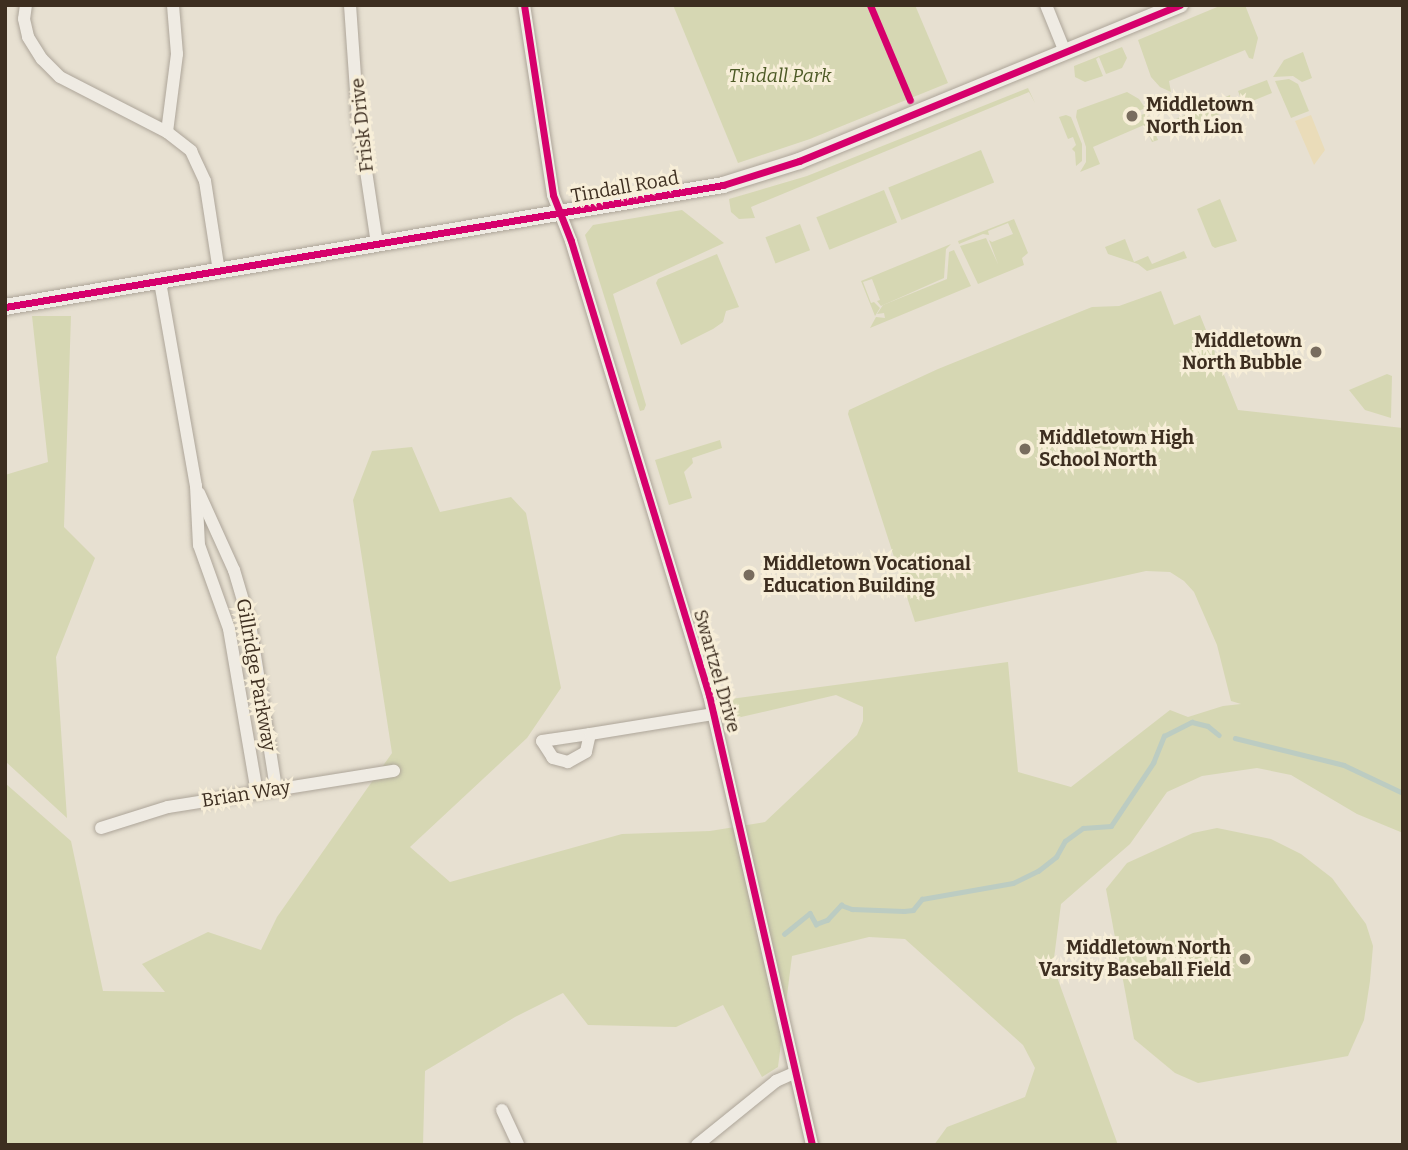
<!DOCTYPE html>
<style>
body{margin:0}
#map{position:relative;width:1408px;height:1150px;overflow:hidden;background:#e7e0d1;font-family:Bitter,serif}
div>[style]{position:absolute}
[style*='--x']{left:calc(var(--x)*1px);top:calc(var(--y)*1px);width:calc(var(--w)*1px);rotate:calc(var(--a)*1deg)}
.green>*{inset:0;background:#d6d7b3;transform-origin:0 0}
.sand>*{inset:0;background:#eadcb9}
.stream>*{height:4.5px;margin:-2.25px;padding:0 2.25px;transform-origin:2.25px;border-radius:2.25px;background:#bcccc2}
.roads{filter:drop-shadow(0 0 2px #ada599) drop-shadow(0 0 2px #ada599)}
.minor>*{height:12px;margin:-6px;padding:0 6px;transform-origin:6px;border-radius:6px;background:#efebe3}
.tertiary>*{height:16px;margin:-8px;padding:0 8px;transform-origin:8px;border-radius:8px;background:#efebe3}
.cycleway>*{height:7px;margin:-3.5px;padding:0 3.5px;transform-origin:3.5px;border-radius:3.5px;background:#d6006c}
.dots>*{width:19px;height:19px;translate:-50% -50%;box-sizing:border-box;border:4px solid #f7eed8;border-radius:50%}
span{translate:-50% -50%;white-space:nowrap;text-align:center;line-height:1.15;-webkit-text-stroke:6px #f7eed8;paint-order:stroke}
.park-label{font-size:19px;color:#4d5a26;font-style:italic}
.poi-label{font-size:19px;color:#3d2e20;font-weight:700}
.left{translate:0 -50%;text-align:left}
.right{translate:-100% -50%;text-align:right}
.street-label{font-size:19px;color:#3d2e20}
.frame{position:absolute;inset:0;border:7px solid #3d2e20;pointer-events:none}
</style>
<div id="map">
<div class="green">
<i style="clip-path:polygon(673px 5px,915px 5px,948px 83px,810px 139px,738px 163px)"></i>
<i style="clip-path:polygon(1222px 5px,1245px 5px,1258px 38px,1253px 59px,1249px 58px,1245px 50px,1169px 81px,1171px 92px,1160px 87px,1151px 77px,1138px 40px)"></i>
<i style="clip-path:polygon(1122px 47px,1127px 58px,1122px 68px,1106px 74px,1099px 57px,1096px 59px,1103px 76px,1085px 82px,1075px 77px,1074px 66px)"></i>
<i style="clip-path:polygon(1303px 52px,1312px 78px,1302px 82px,1293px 76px,1273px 77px,1284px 60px)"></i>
<i style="clip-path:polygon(1289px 79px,1298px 84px,1309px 111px,1291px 118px,1275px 81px)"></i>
<i style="clip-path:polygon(1267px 80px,1272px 93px,1245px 104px,1242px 102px,1238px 91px)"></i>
<i style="clip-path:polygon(1028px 88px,1035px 103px,1029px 92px,751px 207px,755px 218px,739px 219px,731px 212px,729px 199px,807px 176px)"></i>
<i style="clip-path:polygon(1127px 92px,1139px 99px,1145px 108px,1139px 111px,1137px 107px,1126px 111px,1131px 124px,1142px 120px,1141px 115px,1147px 113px,1158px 140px,1152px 142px,1144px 125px,1093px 147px,1100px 164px,1080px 172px,1086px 162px,1086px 147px,1076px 117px,1077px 110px)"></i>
<i style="clip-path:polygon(1230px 95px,1234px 108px,1179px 131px,1176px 125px,1167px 123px)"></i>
<i style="clip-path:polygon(1066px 115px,1071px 117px,1082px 144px,1082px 161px,1076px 166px,1075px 152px,1072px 149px,1076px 145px,1073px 137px,1068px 139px,1059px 117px)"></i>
<i style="left:981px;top:150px;width:35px;height:100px;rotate:68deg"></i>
<i style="left:884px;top:190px;width:35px;height:73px;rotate:68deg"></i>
<i style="clip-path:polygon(1220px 199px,1237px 241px,1215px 248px,1212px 246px,1197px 209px)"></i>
<i style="clip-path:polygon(682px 210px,724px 243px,613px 294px,646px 405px,644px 410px,640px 411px,585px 235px,593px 225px)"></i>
<i style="clip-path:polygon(1014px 219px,1028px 253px,1022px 258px,1024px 265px,978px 284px,960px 246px,986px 238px,998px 264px,989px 240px,992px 242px,1013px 234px,1008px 223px,988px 231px,989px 235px,983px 234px,959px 244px,958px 241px)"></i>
<i style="left:800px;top:224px;width:28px;height:37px;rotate:69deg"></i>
<i style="clip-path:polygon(1125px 239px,1134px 262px,1148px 256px,1152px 264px,1184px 251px,1187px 258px,1147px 271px,1138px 264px,1108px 254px,1105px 247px)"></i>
<i style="clip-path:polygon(951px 244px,946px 249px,944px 278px,881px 306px,877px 301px,880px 300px,872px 279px,863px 282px,871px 303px,874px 302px,880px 308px,875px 316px,861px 281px)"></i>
<i style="clip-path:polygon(954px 250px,971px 286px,870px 328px,876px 317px,885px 318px,884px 313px,877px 314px,883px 305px,947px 279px,949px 252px)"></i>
<i style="clip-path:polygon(717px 254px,739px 307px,726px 311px,723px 322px,713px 329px,681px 345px,656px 283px,658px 279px)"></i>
<i style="clip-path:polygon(1161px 291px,1174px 325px,1200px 315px,1238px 410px,1403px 428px,1403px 833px,1357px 814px,1291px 775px,1257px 768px,1202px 776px,1167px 792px,1130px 844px,1061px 904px,1053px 966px,1118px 1145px,934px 1145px,947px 1127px,1025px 1097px,1035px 1068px,1023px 1045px,905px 939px,869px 937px,792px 956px,778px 1067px,762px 1077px,723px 1005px,676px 1027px,588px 1025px,563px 993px,515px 1017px,425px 1071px,423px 1145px,5px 1145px,5px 783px,71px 841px,103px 991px,165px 992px,142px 964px,208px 932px,261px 950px,277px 917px,392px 753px,353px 500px,372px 451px,412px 447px,440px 512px,511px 497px,526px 513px,561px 688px,527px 738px,410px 847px,450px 882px,622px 834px,710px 831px,765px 822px,857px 735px,863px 721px,863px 707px,836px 695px,728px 720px,723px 700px,1008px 662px,1018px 772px,1071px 787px,1170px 710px,1188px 717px,1223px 706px,1241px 704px,1231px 701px,1217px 645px,1194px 592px,1184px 581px,1170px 572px,1146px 571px,915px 622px,848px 414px,849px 410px,938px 369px,1092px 307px,1119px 306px)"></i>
<i style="clip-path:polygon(32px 316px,71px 316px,64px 527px,95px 558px,56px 657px,67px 818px,5px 761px,5px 475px,48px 462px)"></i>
<i style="clip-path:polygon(1387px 374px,1392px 376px,1391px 418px,1365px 410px,1349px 390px)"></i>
<i style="clip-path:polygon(720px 440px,722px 448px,692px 458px,693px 463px,684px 472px,692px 498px,669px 505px,655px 460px)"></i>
<i style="clip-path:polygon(1217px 828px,1271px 839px,1301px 854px,1332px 878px,1366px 924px,1373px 946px,1370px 981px,1364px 1020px,1348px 1056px,1198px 1083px,1175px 1073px,1134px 1039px,1106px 889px,1127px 863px,1193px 833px)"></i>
</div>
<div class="sand">
<i style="clip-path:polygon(1311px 115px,1325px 150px,1314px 165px,1295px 121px)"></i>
</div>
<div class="stream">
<i style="--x:1235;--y:738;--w:112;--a:13.9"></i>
<i style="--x:1344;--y:765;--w:65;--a:25.4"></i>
<i style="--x:784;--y:934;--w:33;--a:-39"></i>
<i style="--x:810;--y:913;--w:13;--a:61"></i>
<i style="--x:816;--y:924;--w:12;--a:-20"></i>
<i style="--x:827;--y:920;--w:21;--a:-47"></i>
<i style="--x:841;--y:905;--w:12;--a:20"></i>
<i style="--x:852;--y:909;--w:52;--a:2.2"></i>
<i style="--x:904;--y:911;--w:9;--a:-6"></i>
<i style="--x:913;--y:910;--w:14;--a:-51"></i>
<i style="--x:922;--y:899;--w:92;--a:-10"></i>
<i style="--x:1013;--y:883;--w:28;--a:-26"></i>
<i style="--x:1038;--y:871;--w:23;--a:-38"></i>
<i style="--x:1056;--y:857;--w:18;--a:-61"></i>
<i style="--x:1065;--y:841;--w:22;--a:-36"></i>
<i style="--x:1083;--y:828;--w:28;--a:-4"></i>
<i style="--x:1111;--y:826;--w:76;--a:-56.3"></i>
<i style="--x:1153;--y:763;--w:29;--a:-68"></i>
<i style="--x:1164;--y:736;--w:31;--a:-27"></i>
<i style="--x:1192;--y:722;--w:16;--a:14"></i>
<i style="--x:1208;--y:726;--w:14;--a:39"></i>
</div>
<div class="roads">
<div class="minor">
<i style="--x:26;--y:5;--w:14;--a:98"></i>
<i style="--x:24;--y:19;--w:18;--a:77"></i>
<i style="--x:28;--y:37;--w:26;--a:58"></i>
<i style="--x:42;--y:59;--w:25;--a:45"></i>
<i style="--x:60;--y:77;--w:120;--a:27.2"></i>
<i style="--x:167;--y:132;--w:79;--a:-82.7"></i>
<i style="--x:177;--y:54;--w:49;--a:-94.7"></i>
<i style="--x:350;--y:5;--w:113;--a:86"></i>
<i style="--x:358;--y:118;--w:127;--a:81.4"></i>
<i style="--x:524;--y:5;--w:192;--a:81.3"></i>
<i style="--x:553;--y:195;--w:49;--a:68.6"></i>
<i style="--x:571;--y:241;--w:475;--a:73.1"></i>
<i style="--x:709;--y:695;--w:462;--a:77.1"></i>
<i style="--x:1046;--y:5;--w:51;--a:68"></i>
<i style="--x:167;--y:132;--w:31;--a:38"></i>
<i style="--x:191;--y:151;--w:33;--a:65"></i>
<i style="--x:205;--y:181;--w:91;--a:81.2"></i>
<i style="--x:160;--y:282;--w:207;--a:80"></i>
<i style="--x:196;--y:486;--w:59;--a:87.1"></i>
<i style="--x:199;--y:545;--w:89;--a:70.3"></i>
<i style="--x:229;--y:629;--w:166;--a:80.3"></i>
<i style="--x:199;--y:493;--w:85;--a:65.6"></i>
<i style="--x:234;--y:570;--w:56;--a:73.5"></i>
<i style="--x:250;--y:624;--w:167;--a:81"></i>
<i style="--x:590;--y:734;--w:18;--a:103"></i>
<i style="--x:586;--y:752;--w:21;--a:151"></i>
<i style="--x:568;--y:762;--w:16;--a:-165"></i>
<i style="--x:553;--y:758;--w:20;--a:-123"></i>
<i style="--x:542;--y:741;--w:49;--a:-8.3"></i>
<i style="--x:590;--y:734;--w:126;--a:-9.2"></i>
<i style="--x:101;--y:828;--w:70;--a:-17.4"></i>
<i style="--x:168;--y:807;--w:229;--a:-9.1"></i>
<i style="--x:502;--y:1110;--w:38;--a:65"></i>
<i style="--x:697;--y:1145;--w:102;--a:-39"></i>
<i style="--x:776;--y:1081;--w:20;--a:-24"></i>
</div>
<div class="tertiary">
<i style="--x:5;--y:307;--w:728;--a:-9.64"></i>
<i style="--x:723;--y:185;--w:80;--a:-17.5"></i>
<i style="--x:799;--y:161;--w:412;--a:-22.3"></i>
</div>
</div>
<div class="cycleway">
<i style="--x:524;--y:5;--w:192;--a:81.3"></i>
<i style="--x:553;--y:195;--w:49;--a:68.6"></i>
<i style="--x:571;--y:241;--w:475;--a:73.1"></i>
<i style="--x:709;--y:695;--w:462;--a:77.1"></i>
<i style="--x:870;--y:5;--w:103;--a:67.2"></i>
<i style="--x:5;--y:307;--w:728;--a:-9.64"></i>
<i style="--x:723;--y:185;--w:80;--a:-17.5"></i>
<i style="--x:799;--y:161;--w:412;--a:-22.3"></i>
</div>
<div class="dots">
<i style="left:1132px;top:116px;background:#786c5e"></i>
<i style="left:1316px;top:352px;background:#786c5e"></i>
<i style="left:1025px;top:449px;background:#786c5e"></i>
<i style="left:749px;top:575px;background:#786c5e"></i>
<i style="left:1245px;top:959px;background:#786c5e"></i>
</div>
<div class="park-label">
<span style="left:780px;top:76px">Tindall Park</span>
</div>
<div class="poi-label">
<span class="left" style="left:1146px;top:116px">Middletown<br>North Lion</span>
<span class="right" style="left:1302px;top:352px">Middletown<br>North Bubble</span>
<span class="left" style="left:1039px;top:449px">Middletown High<br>School North</span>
<span class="left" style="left:763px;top:575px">Middletown Vocational<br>Education Building</span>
<span class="right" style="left:1231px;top:959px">Middletown North<br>Varsity Baseball Field</span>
</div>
<div class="street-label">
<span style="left:362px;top:125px;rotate:-96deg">Frisk Drive</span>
<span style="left:625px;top:187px;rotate:-10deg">Tindall Road</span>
<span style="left:717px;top:671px;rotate:74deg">Swartzel Drive</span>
<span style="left:256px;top:675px;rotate:80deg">Gillridge Parkway</span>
<span style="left:246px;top:794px;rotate:-9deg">Brian Way</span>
</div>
<div class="frame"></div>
</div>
